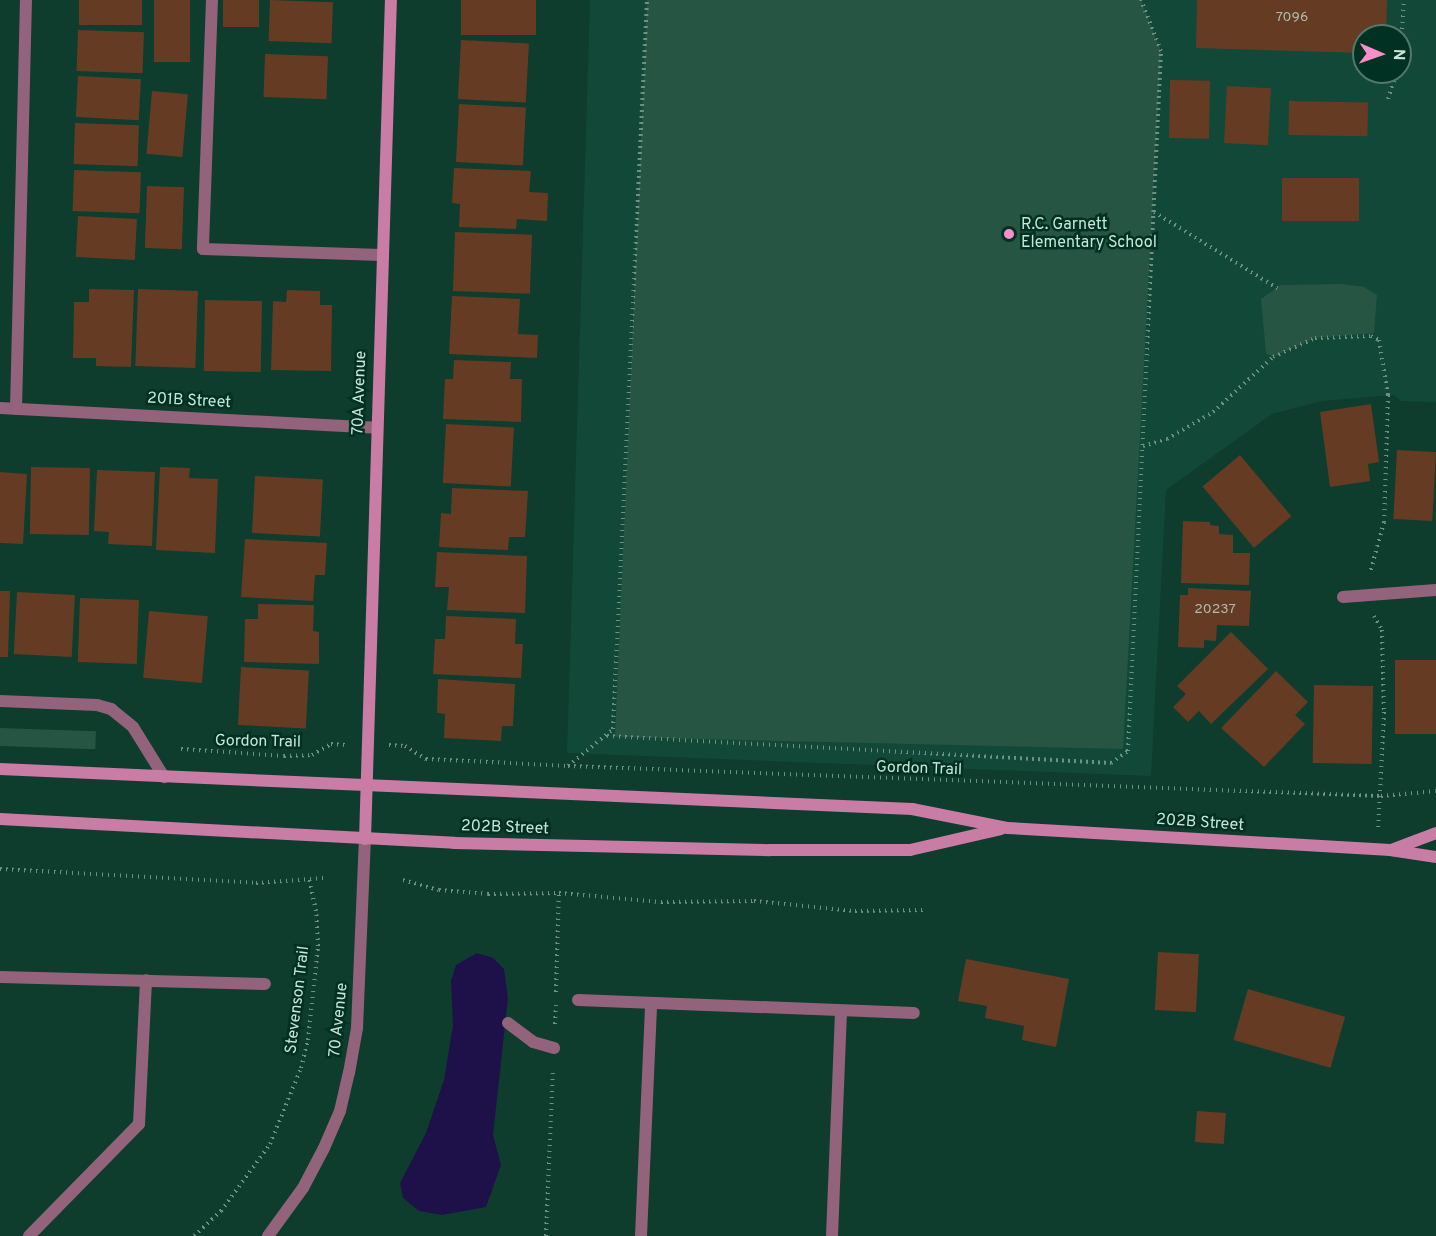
<!DOCTYPE html>
<style>
body{margin:0}
#map{position:relative;width:1436px;height:1236px;overflow:hidden;background:#0e3c2d;font-family:Overpass,sans-serif}
div>[style]{position:absolute}
[style*='--x']{left:calc(var(--x)*1px);top:calc(var(--y)*1px);width:calc(var(--w)*1px);rotate:calc(var(--a)*1deg)}
.built>*{inset:0;background:#124837}
.green>*{inset:0;background:#265544;transform-origin:0 0}
.water>*{inset:0;background:#1e1149}
.building>*{inset:0;background:#663b24;transform-origin:0 0}
.path>*{height:4px;margin-top:-2px;transform-origin:0;background:repeating-linear-gradient(90deg,#6d9284 0 1.5px,transparent 0 6px)}
.lane>*{height:12px;margin:-6px;padding:0 6px;transform-origin:6px;border-radius:6px;background:#93637c}
.street>*{height:12px;margin:-6px;padding:0 6px;transform-origin:6px;border-radius:6px;background:#93637c}
.secondary>*{height:12px;margin:-6px;padding:0 6px;transform-origin:6px;border-radius:6px;background:#c97ca4}
.dots>*{width:16px;height:16px;translate:-50% -50%;box-sizing:border-box;border:3px solid #013123;border-radius:50%}
span{translate:-50% -50%;white-space:nowrap;text-align:center;line-height:1.15;-webkit-text-stroke:5px #013123;paint-order:stroke}
.number-label{font-size:14px;color:#b0baab}
.number-label span{-webkit-text-stroke-width:0}
.poi-label{font-size:16px;color:#c8e5d8}
.left{translate:0 -50%;text-align:left}
.street-label{font-size:16px;color:#c8e5d8}
.north{position:absolute;left:1352px;top:24px;width:60px;height:60px;box-sizing:border-box;background:#013123;border:2px solid #51796b;border-radius:50%;rotate:92deg;font-size:16px;font-weight:700;line-height:24px;text-align:center;color:#c8e5d8}
.north::after{content:'';display:block;margin:auto;width:21px;height:27px;background:#f98fc8;clip-path:polygon(50% 0,100% 100%,50% 72%,0 100%)}
</style>
<div id="map">
<div class="built">
<i style="clip-path:polygon(evenodd,590px 0,1436px 0,1436px 402px,1401px 401px,1394px 395px,1322px 401px,1272px 414px,1166px 490px,1151px 776px,567px 753px,590px 0,1364px 36px,1400px 36px,1400px 72px,1364px 72px,1364px 36px)"></i>
</div>
<div class="green">
<i style="clip-path:polygon(647px 0,1141px 0,1161px 51px,1123px 749px,615px 737px)"></i>
<i style="clip-path:polygon(1342px 284px,1364px 287px,1377px 295px,1374px 333px,1315px 338px,1273px 357px,1266px 353px,1261px 299px,1281px 285px)"></i>
<i style="left:0;top:728px;width:96px;height:18px;rotate:2deg"></i>
</div>
<div class="water">
<i style="clip-path:polygon(477px 953px,493px 958px,504px 969px,508px 998px,493px 1135px,501px 1165px,486px 1207px,442px 1215px,419px 1211px,403px 1198px,400px 1183px,426px 1133px,444px 1080px,453px 1025px,451px 981px,456px 965px)"></i>
</div>
<div class="building">
<i style="left:79px;top:0;width:63px;height:25px"></i>
<i style="left:154px;top:0;width:36px;height:62px"></i>
<i style="left:223px;top:0;width:36px;height:27px"></i>
<i style="left:270px;top:0;width:63px;height:41px;rotate:2deg"></i>
<i style="left:461px;top:0;width:75px;height:35px"></i>
<i style="clip-path:polygon(1197px 0,1387px 0,1386px 36px,1364px 36px,1364px 53px,1196px 48px)"></i>
<i style="left:78px;top:30px;width:66px;height:41px;rotate:2deg"></i>
<i style="left:461px;top:40px;width:68px;height:59px;rotate:3deg"></i>
<i style="left:265px;top:54px;width:63px;height:43px;rotate:2deg"></i>
<i style="left:78px;top:76px;width:63px;height:41px;rotate:3deg"></i>
<i style="left:1170px;top:80px;width:40px;height:58px;rotate:1deg"></i>
<i style="left:1227px;top:86px;width:44px;height:57px;rotate:3deg"></i>
<i style="left:152px;top:91px;width:36px;height:63px;rotate:5deg"></i>
<i style="left:1289px;top:101px;width:79px;height:34px;rotate:1deg"></i>
<i style="left:459px;top:104px;width:67px;height:58px;rotate:3deg"></i>
<i style="left:75px;top:123px;width:64px;height:41px;rotate:2deg"></i>
<i style="clip-path:polygon(454px 168px,531px 171px,529px 192px,548px 193px,547px 221px,517px 219px,516px 229px,459px 227px,460px 204px,452px 203px)"></i>
<i style="left:74px;top:170px;width:67px;height:41px;rotate:2deg"></i>
<i style="left:1282px;top:178px;width:77px;height:43px"></i>
<i style="left:147px;top:186px;width:37px;height:62px;rotate:2deg"></i>
<i style="left:78px;top:216px;width:59px;height:41px;rotate:3deg"></i>
<i style="left:455px;top:232px;width:77px;height:59px;rotate:2deg"></i>
<i style="clip-path:polygon(89px 289px,134px 290px,131px 367px,96px 366px,96px 358px,73px 358px,74px 302px,89px 302px)"></i>
<i style="left:138px;top:289px;width:60px;height:77px;rotate:2deg"></i>
<i style="clip-path:polygon(287px 290px,320px 291px,320px 305px,332px 305px,331px 371px,271px 370px,273px 301px,286px 302px)"></i>
<i style="clip-path:polygon(452px 296px,520px 299px,518px 334px,538px 335px,537px 358px,449px 354px)"></i>
<i style="left:205px;top:300px;width:57px;height:71px;rotate:1deg"></i>
<i style="clip-path:polygon(454px 360px,511px 362px,510px 379px,522px 379px,521px 422px,443px 419px,445px 379px,453px 379px)"></i>
<i style="clip-path:polygon(1371px 404px,1379px 462px,1368px 464px,1370px 481px,1330px 487px,1320px 412px)"></i>
<i style="left:446px;top:424px;width:68px;height:59px;rotate:3deg"></i>
<i style="left:1397px;top:450px;width:39px;height:69px;rotate:3deg"></i>
<i style="left:1240px;top:455px;width:80px;height:49px;rotate:50deg"></i>
<i style="left:31px;top:467px;width:59px;height:67px;rotate:1deg"></i>
<i style="clip-path:polygon(160px 467px,190px 468px,189px 478px,218px 479px,215px 553px,156px 550px)"></i>
<i style="clip-path:polygon(97px 470px,155px 472px,152px 546px,108px 544px,109px 532px,94px 531px)"></i>
<i style="clip-path:polygon(0 472px,27px 474px,23px 544px,0 543px)"></i>
<i style="left:255px;top:476px;width:68px;height:57px;rotate:3deg"></i>
<i style="clip-path:polygon(452px 488px,528px 491px,525px 537px,509px 537px,508px 550px,439px 547px,441px 513px,451px 514px)"></i>
<i style="clip-path:polygon(1183px 521px,1210px 522px,1210px 525px,1219px 526px,1219px 534px,1233px 535px,1233px 553px,1250px 553px,1249px 585px,1181px 583px)"></i>
<i style="clip-path:polygon(245px 539px,327px 543px,325px 575px,315px 575px,313px 601px,241px 597px)"></i>
<i style="clip-path:polygon(437px 552px,527px 556px,525px 613px,447px 610px,449px 587px,435px 587px)"></i>
<i style="clip-path:polygon(1188px 588px,1251px 591px,1249px 626px,1217px 625px,1216px 641px,1204px 640px,1204px 648px,1178px 647px,1180px 595px,1188px 595px)"></i>
<i style="clip-path:polygon(0 591px,10px 591px,8px 657px,0 657px)"></i>
<i style="left:17px;top:592px;width:58px;height:62px;rotate:3deg"></i>
<i style="left:80px;top:598px;width:59px;height:64px;rotate:2deg"></i>
<i style="clip-path:polygon(258px 604px,314px 605px,313px 631px,319px 632px,319px 664px,244px 662px,245px 619px,258px 619px)"></i>
<i style="left:149px;top:611px;width:59px;height:67px;rotate:5deg"></i>
<i style="clip-path:polygon(446px 616px,516px 619px,515px 644px,523px 644px,521px 678px,433px 674px,435px 639px,445px 639px)"></i>
<i style="clip-path:polygon(1231px 632px,1268px 669px,1211px 724px,1199px 711px,1188px 722px,1173px 707px,1186px 694px,1177px 686px)"></i>
<i style="left:1395px;top:660px;width:41px;height:74px"></i>
<i style="left:241px;top:667px;width:68px;height:58px;rotate:3deg"></i>
<i style="clip-path:polygon(1276px 671px,1308px 702px,1295px 715px,1305px 724px,1264px 767px,1221px 728px)"></i>
<i style="clip-path:polygon(438px 679px,515px 684px,513px 726px,502px 726px,501px 741px,444px 738px,445px 714px,437px 713px)"></i>
<i style="left:1314px;top:685px;width:59px;height:78px;rotate:1deg"></i>
<i style="left:1158px;top:952px;width:41px;height:58px;rotate:3deg"></i>
<i style="clip-path:polygon(966px 959px,1069px 979px,1056px 1047px,1022px 1040px,1024px 1026px,985px 1018px,987px 1006px,958px 1001px)"></i>
<i style="left:1248px;top:989px;width:101px;height:53px;rotate:16deg"></i>
<i style="left:1197px;top:1111px;width:29px;height:31px;rotate:4deg"></i>
</div>
<div class="path">
<i style="--x:1400;--y:65;--w:65;--a:-86.5"></i>
<i style="--x:1388;--y:99;--w:28;--a:-72"></i>
<i style="--x:1154;--y:212;--w:145;--a:31.7"></i>
<i style="--x:1143;--y:446;--w:25;--a:-16"></i>
<i style="--x:1167;--y:439;--w:53;--a:-30.4"></i>
<i style="--x:1213;--y:412;--w:81;--a:-42.5"></i>
<i style="--x:1273;--y:357;--w:46;--a:-24.3"></i>
<i style="--x:1315;--y:338;--w:56;--a:-2"></i>
<i style="--x:1371;--y:336;--w:9;--a:27"></i>
<i style="--x:1379;--y:340;--w:56;--a:80.7"></i>
<i style="--x:1388;--y:395;--w:127;--a:91.8"></i>
<i style="--x:1384;--y:522;--w:53;--a:105.4"></i>
<i style="--x:1374;--y:616;--w:16;--a:60"></i>
<i style="--x:1382;--y:630;--w:82;--a:88.6"></i>
<i style="--x:1384;--y:712;--w:117;--a:92.9"></i>
<i style="--x:607;--y:736;--w:505;--a:3.07"></i>
<i style="--x:1111;--y:763;--w:21;--a:-35"></i>
<i style="--x:1128;--y:751;--w:701;--a:-87.3"></i>
<i style="--x:1161;--y:51;--w:55;--a:-111.4"></i>
<i style="--x:389;--y:745;--w:16;--a:4"></i>
<i style="--x:405;--y:746;--w:25;--a:32"></i>
<i style="--x:426;--y:759;--w:142;--a:2.8"></i>
<i style="--x:568;--y:766;--w:814;--a:2.11"></i>
<i style="--x:1381;--y:796;--w:55;--a:-5.2"></i>
<i style="--x:181;--y:749;--w:103;--a:3.9"></i>
<i style="--x:284;--y:756;--w:28;--a:-2"></i>
<i style="--x:312;--y:755;--w:22;--a:-30"></i>
<i style="--x:331;--y:744;--w:15;--a:4"></i>
<i style="--x:568;--y:766;--w:58;--a:-39.4"></i>
<i style="--x:613;--y:729;--w:730;--a:-87.33"></i>
<i style="--x:0;--y:869;--w:256;--a:3.1"></i>
<i style="--x:256;--y:883;--w:68;--a:-4.2"></i>
<i style="--x:403;--y:880;--w:37;--a:16"></i>
<i style="--x:439;--y:890;--w:49;--a:4.7"></i>
<i style="--x:488;--y:894;--w:71;--a:-0.8"></i>
<i style="--x:559;--y:893;--w:102;--a:5"></i>
<i style="--x:661;--y:902;--w:93;--a:-0.6"></i>
<i style="--x:754;--y:901;--w:101;--a:5.7"></i>
<i style="--x:855;--y:911;--w:68;--a:-0.8"></i>
<i style="--x:556;--y:992;--w:99;--a:-88.3"></i>
<i style="--x:555;--y:1024;--w:19;--a:-87"></i>
<i style="--x:194;--y:1236;--w:37;--a:-43"></i>
<i style="--x:221;--y:1211;--w:83;--a:-53.8"></i>
<i style="--x:270;--y:1144;--w:82;--a:-67.8"></i>
<i style="--x:301;--y:1068;--w:29;--a:-76"></i>
<i style="--x:308;--y:1040;--w:95;--a:-83.9"></i>
<i style="--x:318;--y:946;--w:35;--a:-93"></i>
<i style="--x:316;--y:911;--w:34;--a:-102"></i>
<i style="--x:546;--y:1236;--w:168;--a:-87.6"></i>
</div>
<div class="lane">
<i style="--x:212;--y:0;--w:249;--a:92.1"></i>
<i style="--x:203;--y:249;--w:178;--a:1.9"></i>
<i style="--x:578;--y:1000;--w:336;--a:2.2"></i>
<i style="--x:508;--y:1023;--w:31;--a:37"></i>
<i style="--x:533;--y:1042;--w:22;--a:16"></i>
<i style="--x:641;--y:1236;--w:232;--a:-87.5"></i>
<i style="--x:832;--y:1236;--w:225;--a:-87.7"></i>
</div>
<div class="street">
<i style="--x:0;--y:408;--w:377;--a:3"></i>
<i style="--x:16;--y:409;--w:409;--a:-88.6"></i>
<i style="--x:1343;--y:597;--w:93;--a:-4.3"></i>
<i style="--x:0;--y:701;--w:97;--a:2.4"></i>
<i style="--x:97;--y:705;--w:15;--a:16"></i>
<i style="--x:111;--y:709;--w:28;--a:39"></i>
<i style="--x:133;--y:727;--w:59;--a:58.2"></i>
<i style="--x:0;--y:977;--w:265;--a:1.5"></i>
<i style="--x:29;--y:1236;--w:157;--a:-45.5"></i>
<i style="--x:139;--y:1124;--w:144;--a:-87.2"></i>
<i style="--x:268;--y:1236;--w:59;--a:-53.9"></i>
<i style="--x:303;--y:1188;--w:45;--a:-62.3"></i>
<i style="--x:324;--y:1148;--w:40;--a:-66.6"></i>
<i style="--x:340;--y:1111;--w:39;--a:-77"></i>
<i style="--x:349;--y:1073;--w:46;--a:-79.9"></i>
<i style="--x:357;--y:1028;--w:189;--a:-87.6"></i>
</div>
<div class="secondary">
<i style="--x:0;--y:769;--w:913;--a:2.51"></i>
<i style="--x:912;--y:809;--w:98;--a:11.2"></i>
<i style="--x:1008;--y:828;--w:383;--a:3.3"></i>
<i style="--x:1390;--y:850;--w:47;--a:8.7"></i>
<i style="--x:0;--y:819;--w:455;--a:3"></i>
<i style="--x:454;--y:843;--w:316;--a:1.3"></i>
<i style="--x:770;--y:850;--w:140;--a:0"></i>
<i style="--x:910;--y:850;--w:93;--a:-13"></i>
<i style="--x:365;--y:839;--w:839;--a:-88.23"></i>
<i style="--x:1391;--y:850;--w:48;--a:-20.7"></i>
</div>
<div class="dots">
<i style="left:1009px;top:234px;background:#f98fc8"></i>
</div>
<div class="number-label">
<span style="left:1292px;top:18px">7096</span>
<span style="left:1215px;top:610px">20237</span>
</div>
<div class="poi-label">
<span class="left" style="left:1021px;top:234px">R.C. Garnett<br>Elementary School</span>
</div>
<div class="street-label">
<span style="left:360px;top:393px;rotate:-88deg">70A Avenue</span>
<span style="left:189px;top:401px;rotate:3deg">201B Street</span>
<span style="left:258px;top:742px;rotate:1deg">Gordon Trail</span>
<span style="left:919px;top:769px;rotate:2deg">Gordon Trail</span>
<span style="left:1200px;top:823px;rotate:4deg">202B Street</span>
<span style="left:505px;top:828px;rotate:2deg">202B Street</span>
<span style="left:298px;top:1000px;rotate:-83deg">Stevenson Trail</span>
<span style="left:339px;top:1020px;rotate:-84deg">70 Avenue</span>
</div>
<div class="north">N</div>
</div>
